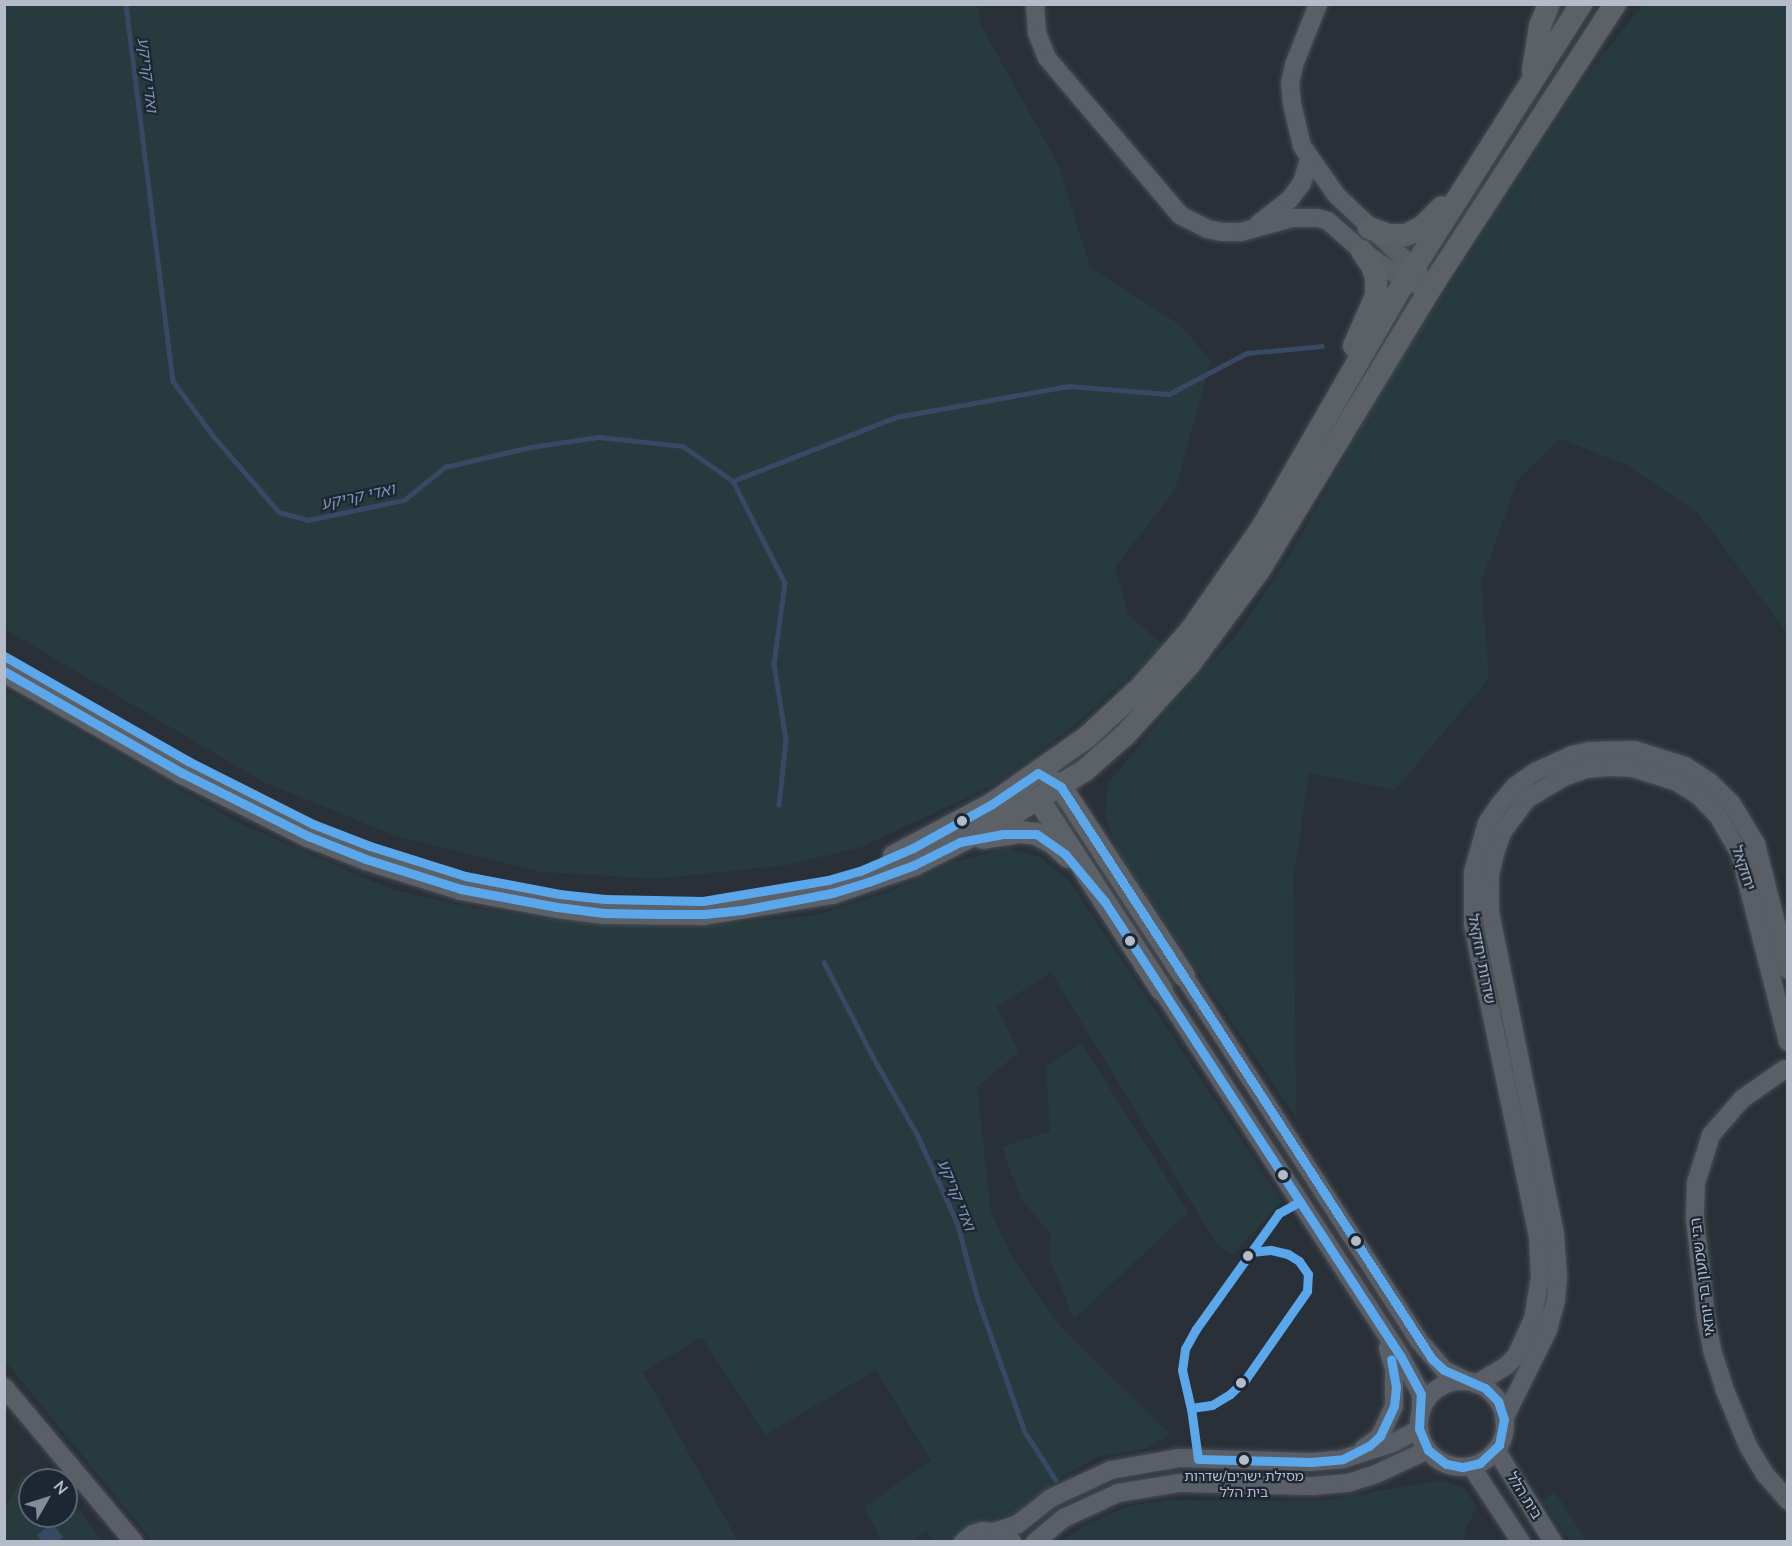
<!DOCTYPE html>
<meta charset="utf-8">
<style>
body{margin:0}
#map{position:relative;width:1792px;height:1546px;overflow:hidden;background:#2a3038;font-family:"Nunito Sans","Noto Sans Hebrew",sans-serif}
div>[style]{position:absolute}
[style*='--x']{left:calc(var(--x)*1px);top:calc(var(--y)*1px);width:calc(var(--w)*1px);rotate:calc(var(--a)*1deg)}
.green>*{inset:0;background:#273a3e}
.water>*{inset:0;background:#384963}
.stream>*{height:4.5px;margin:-2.25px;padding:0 2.25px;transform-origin:2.25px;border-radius:2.25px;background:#384963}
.roads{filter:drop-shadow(0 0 2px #484c53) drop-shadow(0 0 2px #484c53)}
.minor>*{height:18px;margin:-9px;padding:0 9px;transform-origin:9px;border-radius:9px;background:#5a5e66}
.minor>.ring{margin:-9px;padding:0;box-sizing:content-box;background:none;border:18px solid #5a5e66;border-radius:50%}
.major>*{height:22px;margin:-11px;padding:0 11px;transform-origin:11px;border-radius:11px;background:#5c6168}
.bus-1>*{height:9px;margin:-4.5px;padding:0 4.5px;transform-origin:4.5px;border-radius:4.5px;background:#5aa8eb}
.dots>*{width:16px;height:16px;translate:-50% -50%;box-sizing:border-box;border:3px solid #1d2633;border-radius:50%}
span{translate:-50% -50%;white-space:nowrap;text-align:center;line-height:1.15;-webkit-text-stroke:4.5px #1d2633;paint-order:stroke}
.bus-label{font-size:14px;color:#b4bcc9}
.street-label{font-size:15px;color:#b4bcc9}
.water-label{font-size:16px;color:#7c92b1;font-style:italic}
.frame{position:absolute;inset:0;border:6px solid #b4bcc9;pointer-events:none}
.north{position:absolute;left:18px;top:1468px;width:60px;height:60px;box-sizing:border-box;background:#1d2633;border:2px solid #59626f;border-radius:50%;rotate:51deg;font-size:16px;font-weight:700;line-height:24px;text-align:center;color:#b4bcc9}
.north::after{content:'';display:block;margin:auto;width:21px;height:27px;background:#848b96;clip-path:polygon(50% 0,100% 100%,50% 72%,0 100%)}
</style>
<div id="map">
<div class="green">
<i style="clip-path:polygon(5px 4px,978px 5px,980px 24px,1058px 164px,1090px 267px,1180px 325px,1211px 361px,1175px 490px,1115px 567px,1128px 614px,1163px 645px,1074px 726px,992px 786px,861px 847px,788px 865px,657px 879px,541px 872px,396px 836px,263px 782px,5px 629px)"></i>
<i style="clip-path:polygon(1643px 5px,1787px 5px,1787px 633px,1699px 514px,1627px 465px,1560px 439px,1518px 479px,1481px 582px,1489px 678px,1395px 790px,1309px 773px,1294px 873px,1296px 1118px,1118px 852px,1105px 815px,1108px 784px,1176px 700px,1239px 632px,1289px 556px,1392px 373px,1582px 81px)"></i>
<i style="clip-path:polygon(4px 689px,239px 823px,390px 889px,474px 908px,594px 925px,707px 926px,816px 915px,889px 892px,954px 862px,1007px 848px,1040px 857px,1068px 879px,1282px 1201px,1233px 1255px,1218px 1246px,1051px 972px,997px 1007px,1019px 1052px,977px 1087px,991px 1213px,1014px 1260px,1061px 1327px,1170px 1434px,1145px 1449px,1097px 1457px,1063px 1476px,1016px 1514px,975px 1522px,955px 1541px,933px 1541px,926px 1531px,912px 1541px,882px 1541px,864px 1507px,931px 1461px,876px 1370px,765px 1435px,702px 1337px,643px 1372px,738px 1541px,152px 1541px,5px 1361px)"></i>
<i style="clip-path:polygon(1081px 1043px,1188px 1212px,1074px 1319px,1049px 1258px,1050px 1233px,1021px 1199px,1002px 1147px,1050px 1131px,1046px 1066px)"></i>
<i style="clip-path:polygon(31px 1472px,41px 1477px,39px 1480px,30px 1480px,30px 1516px,66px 1516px,66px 1492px,102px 1541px,5px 1541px,4px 1503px,8px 1504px,22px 1475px,28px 1478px)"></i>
<i style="clip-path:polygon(1442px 1480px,1464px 1488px,1477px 1507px,1468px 1524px,1463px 1541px,1062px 1541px,1087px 1524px,1129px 1506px,1168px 1500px,1320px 1501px)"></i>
<i style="clip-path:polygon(1555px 1492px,1587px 1541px,1570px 1541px,1542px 1500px)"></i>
</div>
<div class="water">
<i style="clip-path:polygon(52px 1523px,63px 1537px,58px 1541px,42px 1541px,37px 1535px)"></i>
</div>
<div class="stream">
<i style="--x:126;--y:4;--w:380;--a:82.9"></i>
<i style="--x:173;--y:381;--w:71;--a:53.6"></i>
<i style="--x:215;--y:438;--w:98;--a:49.1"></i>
<i style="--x:279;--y:512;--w:30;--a:15"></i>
<i style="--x:308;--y:520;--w:98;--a:-11.8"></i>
<i style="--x:404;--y:500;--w:53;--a:-38.8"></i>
<i style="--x:445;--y:467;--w:88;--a:-13.1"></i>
<i style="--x:531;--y:447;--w:69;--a:-8.4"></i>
<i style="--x:599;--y:437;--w:84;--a:6.1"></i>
<i style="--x:683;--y:446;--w:61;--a:35"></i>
<i style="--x:733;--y:481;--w:114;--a:63"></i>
<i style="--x:785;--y:583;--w:82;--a:97.7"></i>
<i style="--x:774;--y:664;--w:77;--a:81"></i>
<i style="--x:786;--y:740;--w:65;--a:96.1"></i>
<i style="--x:733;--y:481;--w:175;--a:-21.4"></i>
<i style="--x:896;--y:417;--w:175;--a:-10.2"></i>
<i style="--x:1068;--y:386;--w:101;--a:4.5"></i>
<i style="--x:1169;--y:394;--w:88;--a:-27.7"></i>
<i style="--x:1247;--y:353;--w:75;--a:-5.3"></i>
<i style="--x:824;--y:962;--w:107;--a:62.7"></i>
<i style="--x:873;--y:1057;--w:89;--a:60.3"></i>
<i style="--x:917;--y:1134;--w:97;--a:65.6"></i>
<i style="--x:957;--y:1222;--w:77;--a:74.9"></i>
<i style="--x:977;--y:1296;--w:144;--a:70.6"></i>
<i style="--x:1025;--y:1432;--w:57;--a:57.1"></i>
</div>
<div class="roads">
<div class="minor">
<i style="--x:1035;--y:4;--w:29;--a:86"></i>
<i style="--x:1037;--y:33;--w:27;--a:68"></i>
<i style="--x:1047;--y:58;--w:206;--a:49.7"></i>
<i style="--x:1180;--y:215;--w:30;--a:27"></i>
<i style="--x:1207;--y:229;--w:16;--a:11"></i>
<i style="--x:1223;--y:232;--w:18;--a:0"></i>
<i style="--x:1241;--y:232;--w:54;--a:-15.1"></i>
<i style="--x:1293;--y:218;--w:25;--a:0"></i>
<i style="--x:1318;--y:218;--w:10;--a:17"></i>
<i style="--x:1328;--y:221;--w:45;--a:41.4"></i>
<i style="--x:1362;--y:251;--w:53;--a:34.3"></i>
<i style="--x:1406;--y:281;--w:25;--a:18"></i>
<i style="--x:1430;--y:289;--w:26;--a:-127"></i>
<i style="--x:1414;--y:268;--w:105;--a:-136.9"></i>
<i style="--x:1337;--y:196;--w:61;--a:-125"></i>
<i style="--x:1302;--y:146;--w:43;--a:-103.4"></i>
<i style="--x:1292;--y:104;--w:21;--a:-95"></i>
<i style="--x:1290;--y:83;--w:18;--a:-77"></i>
<i style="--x:1294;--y:65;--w:66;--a:-68.5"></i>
<i style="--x:1258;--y:224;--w:41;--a:-38"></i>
<i style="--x:1290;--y:199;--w:20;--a:-53"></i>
<i style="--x:1302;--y:183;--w:26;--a:-74"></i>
<i style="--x:1184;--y:976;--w:434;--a:57.2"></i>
<i style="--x:1419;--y:1341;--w:38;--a:49"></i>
<i style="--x:1444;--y:1370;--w:25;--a:26"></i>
<i style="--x:1162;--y:990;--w:438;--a:56.9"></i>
<i style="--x:1401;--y:1357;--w:42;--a:61.6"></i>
<i style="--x:1421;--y:1394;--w:18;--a:90"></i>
<i style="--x:1785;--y:1069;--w:52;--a:145.1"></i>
<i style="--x:1742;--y:1099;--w:48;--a:130.7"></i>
<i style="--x:1711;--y:1135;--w:50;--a:107.4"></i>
<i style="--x:1696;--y:1183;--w:36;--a:92"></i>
<i style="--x:1695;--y:1219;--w:100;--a:83.7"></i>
<i style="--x:1706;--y:1318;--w:33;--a:79"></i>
<i style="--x:1712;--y:1350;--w:40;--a:72"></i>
<i style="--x:1724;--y:1388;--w:63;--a:67.5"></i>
<i style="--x:1748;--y:1446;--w:31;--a:59"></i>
<i style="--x:1764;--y:1473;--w:37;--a:49"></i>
<i class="ring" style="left:1419px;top:1381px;width:68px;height:68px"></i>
<i style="--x:1476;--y:1384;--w:35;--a:-31"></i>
<i style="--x:1506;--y:1366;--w:14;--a:-45"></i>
<i style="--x:1516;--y:1356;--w:41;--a:-65.3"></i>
<i style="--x:1533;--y:1319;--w:43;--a:-80.5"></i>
<i style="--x:1540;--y:1277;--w:40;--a:-92.9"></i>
<i style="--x:1538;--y:1237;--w:319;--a:-101.8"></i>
<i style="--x:1473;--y:925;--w:53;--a:-90"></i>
<i style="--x:1473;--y:872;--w:51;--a:-74.1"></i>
<i style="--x:1487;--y:823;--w:23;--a:-56"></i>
<i style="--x:1500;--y:804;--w:23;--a:-50"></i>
<i style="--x:1515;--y:786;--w:24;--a:-35"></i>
<i style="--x:1535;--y:772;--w:41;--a:-24.7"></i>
<i style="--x:1572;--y:755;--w:17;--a:-13"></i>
<i style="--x:1589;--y:751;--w:46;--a:-1.2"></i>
<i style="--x:1635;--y:750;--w:52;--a:17.7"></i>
<i style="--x:1685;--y:766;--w:30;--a:33"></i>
<i style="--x:1710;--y:782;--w:31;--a:45"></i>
<i style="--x:1732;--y:804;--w:47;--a:59"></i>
<i style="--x:1756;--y:844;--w:130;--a:75.7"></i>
<i style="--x:4;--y:1387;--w:202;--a:50"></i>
<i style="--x:1504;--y:1419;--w:99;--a:-63.7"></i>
<i style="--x:1548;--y:1330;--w:31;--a:-75"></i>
<i style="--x:1556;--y:1300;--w:22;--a:-85"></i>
<i style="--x:1558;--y:1278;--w:44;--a:-93.9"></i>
<i style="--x:1555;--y:1234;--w:328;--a:-101.4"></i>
<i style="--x:1490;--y:913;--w:39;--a:-90"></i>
<i style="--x:1490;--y:874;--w:25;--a:-76"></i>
<i style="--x:1496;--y:850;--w:20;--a:-70"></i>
<i style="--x:1503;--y:831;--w:40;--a:-53"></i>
<i style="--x:1527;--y:799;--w:43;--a:-30.7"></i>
<i style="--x:1564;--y:777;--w:23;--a:-20"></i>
<i style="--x:1586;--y:769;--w:23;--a:-5"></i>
<i style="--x:1609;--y:767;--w:23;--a:2"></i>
<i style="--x:1632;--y:768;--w:21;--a:17"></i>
<i style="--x:1652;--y:774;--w:26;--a:18"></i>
<i style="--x:1677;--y:782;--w:26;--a:32"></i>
<i style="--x:1699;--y:796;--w:28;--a:46"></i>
<i style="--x:1718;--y:816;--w:44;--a:59.9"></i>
<i style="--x:1740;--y:854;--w:194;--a:75.7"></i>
<i style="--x:1363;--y:1449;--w:21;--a:-37"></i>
<i style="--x:1380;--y:1436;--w:33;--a:-65"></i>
<i style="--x:1394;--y:1406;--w:37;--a:-90"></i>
<i style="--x:1394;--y:1369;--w:22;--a:-106"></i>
<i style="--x:1496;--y:1450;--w:108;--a:58.2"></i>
<i style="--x:1471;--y:1466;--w:91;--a:56.7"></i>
<i style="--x:994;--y:1532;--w:25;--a:-18"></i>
<i style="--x:1018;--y:1524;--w:42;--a:-38.2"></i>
<i style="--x:1051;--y:1498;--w:66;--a:-25"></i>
<i style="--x:1111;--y:1470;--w:69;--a:-10"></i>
<i style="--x:1179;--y:1458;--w:132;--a:1.7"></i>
<i style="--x:1311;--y:1462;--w:32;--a:-5"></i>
<i style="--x:1343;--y:1459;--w:52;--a:-17.7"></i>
<i style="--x:1393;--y:1443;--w:30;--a:-28"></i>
<i style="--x:963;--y:1542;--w:13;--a:-39"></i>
<i style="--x:973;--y:1534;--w:10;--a:-17"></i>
<i style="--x:983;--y:1531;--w:11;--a:5"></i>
<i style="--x:994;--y:1532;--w:21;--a:29"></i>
<i style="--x:1035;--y:1542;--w:38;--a:-40"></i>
<i style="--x:1064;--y:1518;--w:60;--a:-24.8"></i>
<i style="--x:1118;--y:1493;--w:63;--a:-9.2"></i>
<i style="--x:1180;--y:1483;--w:132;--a:1.3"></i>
<i style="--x:1312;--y:1486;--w:36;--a:-5"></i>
<i style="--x:1348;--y:1483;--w:32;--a:-18"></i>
<i style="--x:1378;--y:1473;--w:55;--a:-24.7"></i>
</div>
<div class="major">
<i style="--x:1533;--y:70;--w:45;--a:-81"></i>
<i style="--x:1540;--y:26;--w:24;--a:-68"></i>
<i style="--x:1369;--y:228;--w:21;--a:19"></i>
<i style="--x:1389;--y:235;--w:17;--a:0"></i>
<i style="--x:1406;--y:235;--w:18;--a:-27"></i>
<i style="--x:1422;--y:227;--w:28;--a:-45"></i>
<i style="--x:1354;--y:346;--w:55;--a:-66.3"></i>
<i style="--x:1376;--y:296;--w:18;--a:-90"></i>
<i style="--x:1376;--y:278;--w:13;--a:-108"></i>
<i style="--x:1372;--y:266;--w:18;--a:-124"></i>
<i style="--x:4;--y:671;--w:205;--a:29.8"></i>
<i style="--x:182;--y:773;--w:141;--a:26.6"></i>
<i style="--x:308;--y:836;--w:62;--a:21.6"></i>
<i style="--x:366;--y:859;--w:100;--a:17.5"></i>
<i style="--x:461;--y:889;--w:98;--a:10.6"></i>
<i style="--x:557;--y:907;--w:47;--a:7.3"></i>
<i style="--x:604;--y:913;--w:100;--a:0.6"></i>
<i style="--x:704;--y:914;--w:130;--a:-9.3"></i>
<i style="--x:832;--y:893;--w:87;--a:-18.9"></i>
<i style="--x:914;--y:865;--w:97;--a:-26.8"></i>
<i style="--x:1001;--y:821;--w:97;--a:-31.1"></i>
<i style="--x:1084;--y:771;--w:55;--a:-41.3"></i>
<i style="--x:1125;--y:735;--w:95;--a:-47.6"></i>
<i style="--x:1189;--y:665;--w:119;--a:-53.5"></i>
<i style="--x:1260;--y:569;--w:328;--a:-58.7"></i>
<i style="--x:1430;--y:289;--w:340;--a:-57"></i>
<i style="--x:1050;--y:780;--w:13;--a:32"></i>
<i style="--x:1061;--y:787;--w:225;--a:56.9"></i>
<i style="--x:1039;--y:800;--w:226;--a:57.1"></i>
<i style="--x:983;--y:838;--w:37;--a:-9"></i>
<i style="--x:1020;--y:832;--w:16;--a:7"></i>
<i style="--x:1036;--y:834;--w:18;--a:27"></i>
<i style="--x:1052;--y:842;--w:22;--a:43"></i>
<i style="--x:894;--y:856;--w:111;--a:-28"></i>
<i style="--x:992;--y:804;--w:116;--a:-35.2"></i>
<i style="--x:1087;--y:737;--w:72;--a:-42.8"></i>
<i style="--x:1140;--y:688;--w:77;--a:-48.7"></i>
<i style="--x:1191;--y:630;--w:124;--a:-55.2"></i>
<i style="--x:1262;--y:528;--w:274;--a:-60"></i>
<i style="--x:1399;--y:291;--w:340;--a:-57.6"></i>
</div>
</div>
<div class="bus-1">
<i style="--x:4;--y:656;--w:212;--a:29.7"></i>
<i style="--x:188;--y:761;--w:140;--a:26.7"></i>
<i style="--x:313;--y:824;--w:61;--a:21.1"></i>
<i style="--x:370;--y:846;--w:100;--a:17.5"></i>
<i style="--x:465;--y:876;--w:96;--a:10.8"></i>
<i style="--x:559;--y:894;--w:46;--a:6.2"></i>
<i style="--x:605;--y:899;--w:98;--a:1.2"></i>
<i style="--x:703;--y:901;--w:127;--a:-9.5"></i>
<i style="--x:828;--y:880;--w:33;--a:-16"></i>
<i style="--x:860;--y:871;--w:58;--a:-23.5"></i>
<i style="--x:913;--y:848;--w:90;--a:-29.1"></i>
<i style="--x:992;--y:804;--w:55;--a:-34"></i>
<i style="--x:1038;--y:773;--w:27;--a:31"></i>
<i style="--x:1061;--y:787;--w:682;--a:57.03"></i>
<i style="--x:1432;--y:1359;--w:16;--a:43"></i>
<i style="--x:1444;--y:1370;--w:45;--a:23.7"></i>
<i style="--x:1485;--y:1388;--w:18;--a:45"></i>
<i style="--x:1498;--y:1401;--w:19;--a:72"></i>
<i style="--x:1504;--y:1419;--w:26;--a:101"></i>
<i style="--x:1499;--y:1445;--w:26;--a:137"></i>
<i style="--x:1480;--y:1463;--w:18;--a:167"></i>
<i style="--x:1462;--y:1467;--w:16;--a:-169"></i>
<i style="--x:1446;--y:1464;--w:23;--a:-142"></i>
<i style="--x:1428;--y:1450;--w:23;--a:-113"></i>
<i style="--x:1419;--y:1429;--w:35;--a:-87"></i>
<i style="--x:1421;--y:1394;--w:42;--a:-118.4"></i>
<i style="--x:1401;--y:1357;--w:543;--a:-123.05"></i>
<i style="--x:1105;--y:902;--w:62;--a:-129.8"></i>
<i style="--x:1065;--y:854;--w:35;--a:-145"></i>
<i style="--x:1036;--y:834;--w:33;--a:180"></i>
<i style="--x:1003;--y:834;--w:44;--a:169.5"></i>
<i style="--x:960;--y:842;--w:51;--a:153.4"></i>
<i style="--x:914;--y:865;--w:49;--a:159.7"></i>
<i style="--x:868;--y:882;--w:38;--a:163"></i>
<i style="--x:832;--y:893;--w:92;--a:169.3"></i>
<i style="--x:742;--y:910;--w:38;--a:174"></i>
<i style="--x:704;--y:914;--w:46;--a:180"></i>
<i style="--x:658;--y:914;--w:54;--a:-178.9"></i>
<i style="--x:604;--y:913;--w:47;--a:-172.7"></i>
<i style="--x:557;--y:907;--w:98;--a:-169.4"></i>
<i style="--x:461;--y:889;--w:100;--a:-162.5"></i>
<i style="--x:366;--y:859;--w:62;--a:-158.4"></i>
<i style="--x:308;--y:836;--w:141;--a:-153.4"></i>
<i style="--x:182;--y:773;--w:205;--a:-150.2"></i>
<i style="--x:1299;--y:1202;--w:23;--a:151"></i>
<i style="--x:1279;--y:1213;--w:143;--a:125.6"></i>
<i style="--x:1196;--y:1329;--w:23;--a:119"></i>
<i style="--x:1185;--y:1349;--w:21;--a:98"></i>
<i style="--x:1182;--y:1370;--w:39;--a:77"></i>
<i style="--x:1191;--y:1408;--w:51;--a:82.2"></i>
<i style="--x:1198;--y:1459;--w:113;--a:1.5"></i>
<i style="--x:1311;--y:1462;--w:32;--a:-5"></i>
<i style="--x:1343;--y:1459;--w:29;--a:-27"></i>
<i style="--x:1369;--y:1446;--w:15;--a:-42"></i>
<i style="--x:1380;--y:1436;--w:33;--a:-65"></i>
<i style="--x:1394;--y:1406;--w:19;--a:-84"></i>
<i style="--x:1396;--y:1387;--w:28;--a:-100"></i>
<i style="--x:1191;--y:1408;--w:21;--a:-8"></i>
<i style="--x:1212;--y:1405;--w:21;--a:-31"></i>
<i style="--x:1230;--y:1394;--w:21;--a:-43"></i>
<i style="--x:1245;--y:1380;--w:108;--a:-55.1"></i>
<i style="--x:1307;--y:1291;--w:17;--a:-87"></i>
<i style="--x:1308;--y:1274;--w:16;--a:-125"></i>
<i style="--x:1299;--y:1261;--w:13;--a:-148"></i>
<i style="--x:1288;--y:1254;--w:18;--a:-167"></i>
<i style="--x:1270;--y:1250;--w:19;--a:174"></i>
</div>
<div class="dots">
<i style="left:962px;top:821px;background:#b4bcc9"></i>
<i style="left:1130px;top:941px;background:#b4bcc9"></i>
<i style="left:1283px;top:1175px;background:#b4bcc9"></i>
<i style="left:1356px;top:1241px;background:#b4bcc9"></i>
<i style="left:1248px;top:1256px;background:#b4bcc9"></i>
<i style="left:1241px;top:1383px;background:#b4bcc9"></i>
<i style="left:1244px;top:1460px;background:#b4bcc9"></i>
</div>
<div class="bus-label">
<span style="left:1244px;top:1485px">מסילת ישרים/שדרות<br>בית הלל</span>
</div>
<div class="street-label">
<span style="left:1743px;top:868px;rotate:72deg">יחזקאל</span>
<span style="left:1481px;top:959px;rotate:79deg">שדרות יחזקאל</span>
<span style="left:1703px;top:1277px;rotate:-97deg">רבי שמעון בר יוחאי</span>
<span style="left:1524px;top:1496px;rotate:58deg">בית הלל</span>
</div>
<div class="water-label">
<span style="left:147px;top:75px;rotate:83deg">ואדי קריקע</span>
<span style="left:358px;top:497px;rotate:-12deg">ואדי קריקע</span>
<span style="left:956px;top:1195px;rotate:68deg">ואדי קריקע</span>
</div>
<div class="frame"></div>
<div class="north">N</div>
</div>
